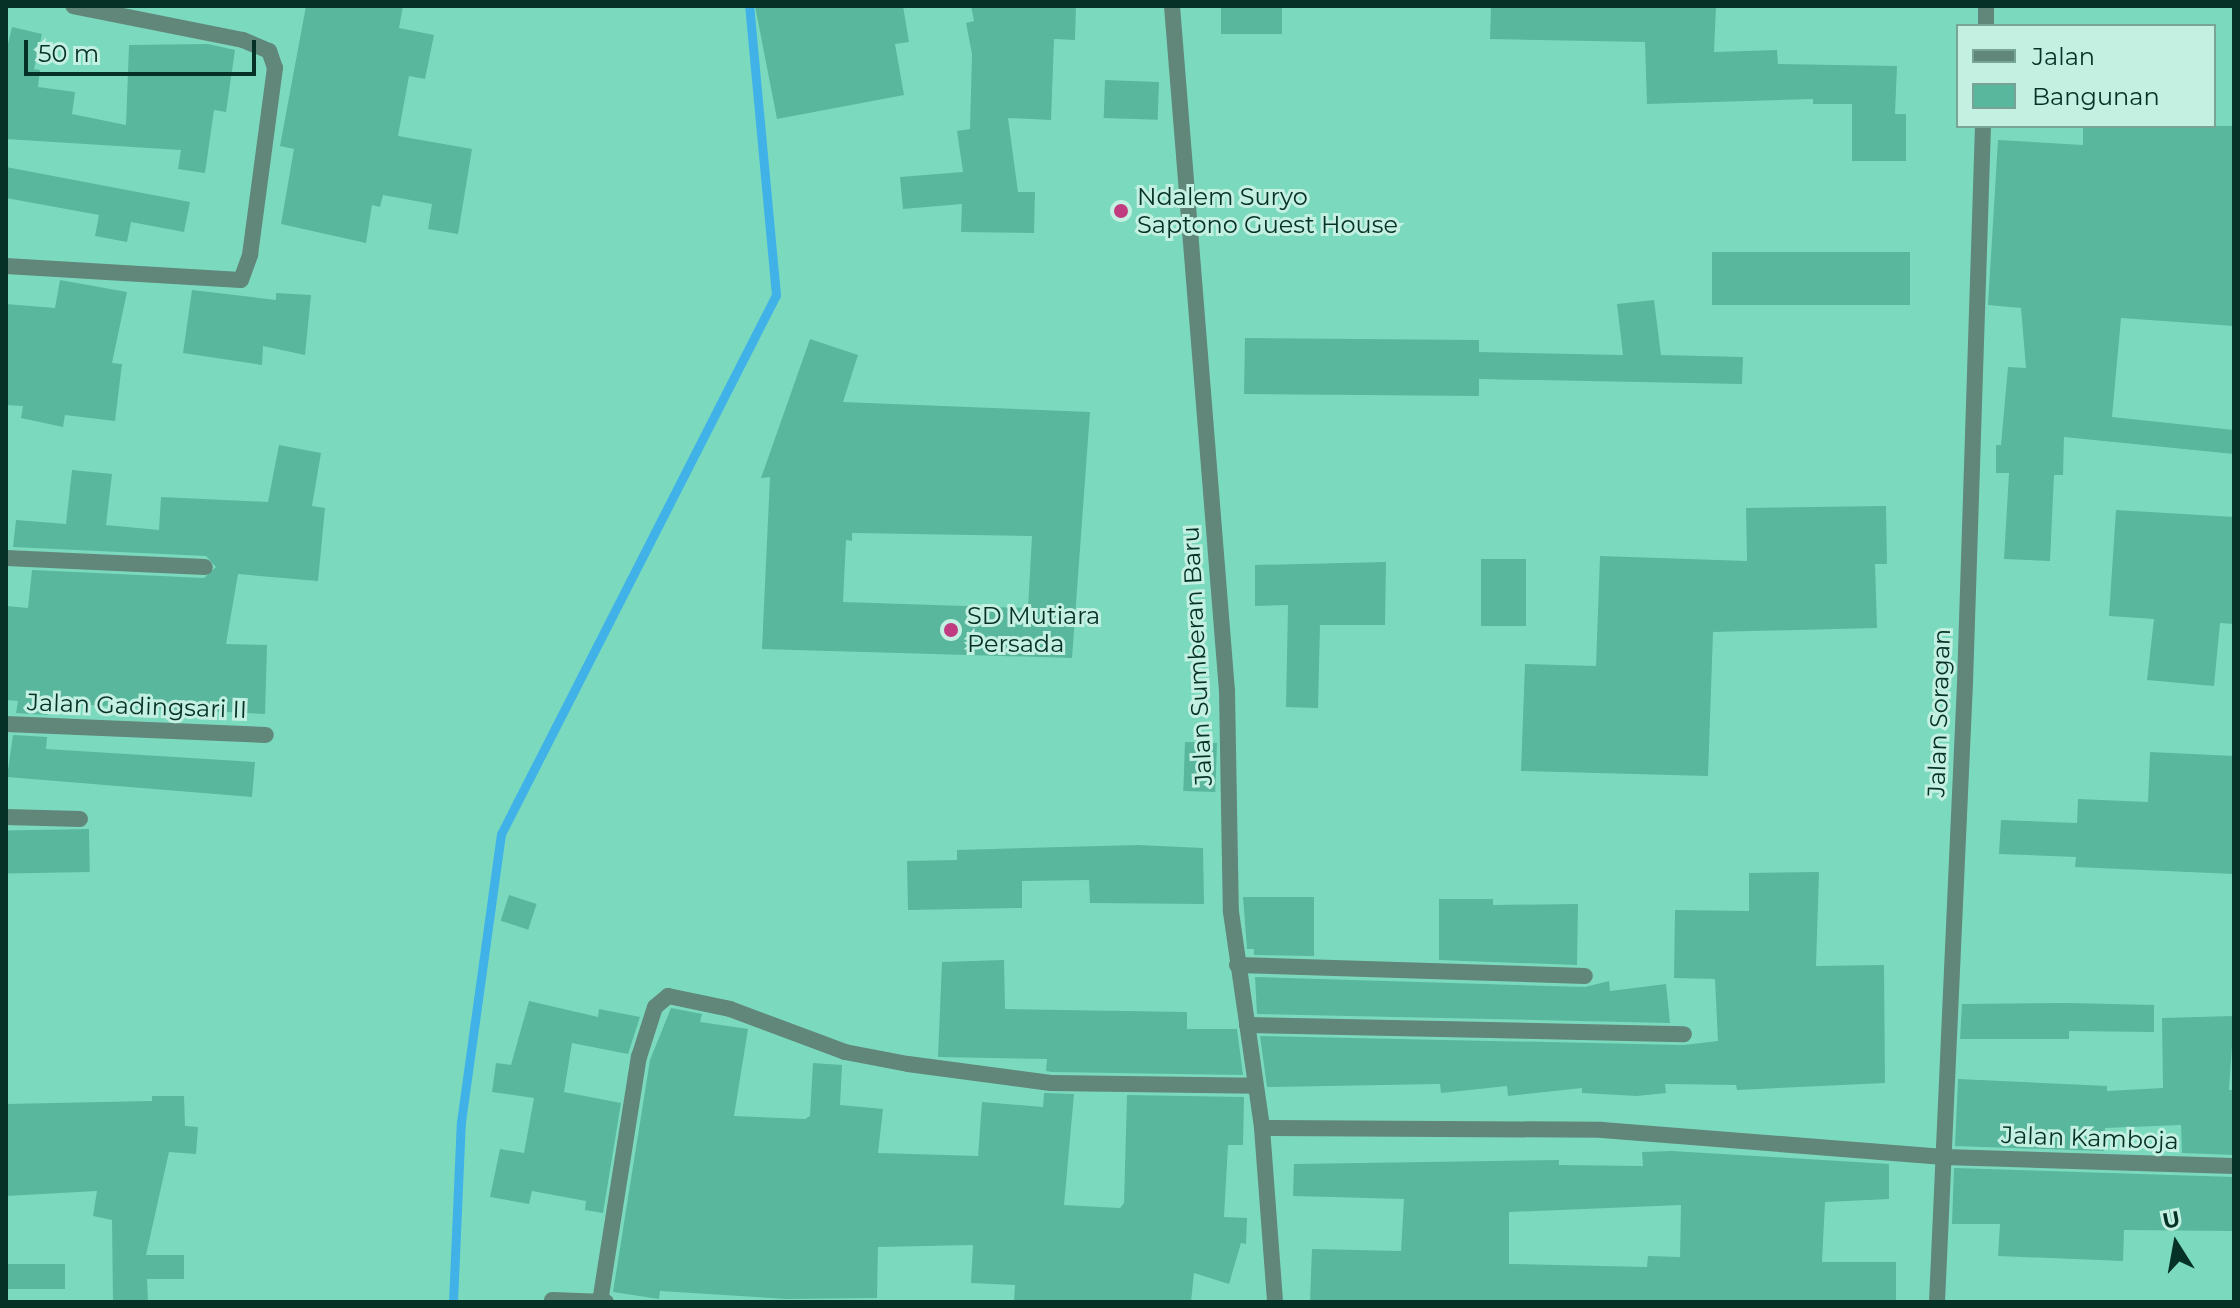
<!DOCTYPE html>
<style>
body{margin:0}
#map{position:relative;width:2240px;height:1308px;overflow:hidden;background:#7bdabe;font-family:Montserrat,sans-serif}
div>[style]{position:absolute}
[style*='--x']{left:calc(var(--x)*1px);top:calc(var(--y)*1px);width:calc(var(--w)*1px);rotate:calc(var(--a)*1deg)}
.stream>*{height:9px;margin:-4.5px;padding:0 4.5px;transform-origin:4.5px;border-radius:4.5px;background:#40b2e8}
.building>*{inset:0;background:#58b79d;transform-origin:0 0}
.minor>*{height:16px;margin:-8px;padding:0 8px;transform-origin:8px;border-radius:8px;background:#61867a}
.tertiary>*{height:16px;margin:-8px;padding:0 8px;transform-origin:8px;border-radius:8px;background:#61867a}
.dots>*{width:22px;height:22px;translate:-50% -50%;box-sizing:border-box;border:4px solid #c4f0e2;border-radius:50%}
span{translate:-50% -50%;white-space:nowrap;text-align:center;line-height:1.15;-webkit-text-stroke:6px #c4f0e2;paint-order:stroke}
.poi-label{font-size:24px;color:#053126}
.left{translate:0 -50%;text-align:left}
.street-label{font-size:24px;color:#053126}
.frame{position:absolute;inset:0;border:8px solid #053126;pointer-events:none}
.legend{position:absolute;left:1956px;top:24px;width:260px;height:104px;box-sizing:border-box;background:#c4f0e2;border:2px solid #78a497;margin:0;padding:10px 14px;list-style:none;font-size:24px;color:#053126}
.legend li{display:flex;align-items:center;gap:16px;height:40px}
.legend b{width:40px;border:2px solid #78a497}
.north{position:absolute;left:2136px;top:1204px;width:80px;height:80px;-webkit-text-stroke:6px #c4f0e2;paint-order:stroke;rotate:349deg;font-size:22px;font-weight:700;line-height:32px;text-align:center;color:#053126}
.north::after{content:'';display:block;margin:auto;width:28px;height:36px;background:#053126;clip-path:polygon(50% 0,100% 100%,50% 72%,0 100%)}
.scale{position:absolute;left:24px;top:40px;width:232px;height:36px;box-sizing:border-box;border:4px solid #053126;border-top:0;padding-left:10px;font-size:24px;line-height:28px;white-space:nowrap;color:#053126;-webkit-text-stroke:6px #c4f0e2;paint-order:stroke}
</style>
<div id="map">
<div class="stream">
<i style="--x:453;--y:1302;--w:180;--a:-87.5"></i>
<i style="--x:461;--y:1122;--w:291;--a:-82.1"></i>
<i style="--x:501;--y:834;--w:605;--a:-62.97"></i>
<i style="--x:776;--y:295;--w:290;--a:-95.3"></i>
</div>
<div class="building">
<i style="clip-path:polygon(306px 6px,403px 6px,399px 28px,434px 35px,425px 79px,409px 76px,398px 136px,472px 149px,458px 234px,428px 229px,432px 204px,383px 195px,380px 207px,372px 205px,366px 243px,281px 224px,294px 149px,280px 146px)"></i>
<i style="clip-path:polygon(755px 6px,903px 6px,909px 42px,895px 44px,904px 95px,777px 119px)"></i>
<i style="clip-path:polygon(971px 6px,1076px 6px,1075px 40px,1054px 39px,1051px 120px,1008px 118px,1018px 192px,1035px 192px,1034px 233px,961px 232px,962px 204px,903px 209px,900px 177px,963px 172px,957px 131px,970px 129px,972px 54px,966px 23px,974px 21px)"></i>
<i style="left:1221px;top:6px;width:61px;height:28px"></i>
<i style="clip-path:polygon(1491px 6px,1716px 6px,1714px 52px,1777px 50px,1778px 64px,1897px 66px,1895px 114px,1906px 114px,1906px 161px,1852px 161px,1852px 104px,1813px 104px,1813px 99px,1647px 104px,1645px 42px,1490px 39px)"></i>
<i style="clip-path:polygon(12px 27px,42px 34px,34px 69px,40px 70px,38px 87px,75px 92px,72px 114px,126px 125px,129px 45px,208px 44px,235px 50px,226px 112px,214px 110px,205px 173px,178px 169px,181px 150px,6px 139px,6px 52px)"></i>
<i style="left:1105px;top:80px;width:54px;height:38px;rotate:2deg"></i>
<i style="clip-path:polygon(2083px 126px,2234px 126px,2234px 326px,2121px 318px,2112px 417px,2234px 430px,2234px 454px,2064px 437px,2063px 475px,2054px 475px,2050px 561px,2004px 559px,2009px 473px,1996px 473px,1996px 445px,2001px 445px,2008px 367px,2026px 368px,2021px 308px,1988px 305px,1998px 140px,2083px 145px)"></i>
<i style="clip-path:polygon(6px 167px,190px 202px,184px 232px,131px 222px,127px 242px,95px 236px,99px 215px,6px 198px)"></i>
<i style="left:1910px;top:252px;width:53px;height:198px;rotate:90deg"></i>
<i style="clip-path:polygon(60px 280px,127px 292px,112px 363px,122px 364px,115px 421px,65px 415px,63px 427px,21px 418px,23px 406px,6px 405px,6px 304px,55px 308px)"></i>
<i style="clip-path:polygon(192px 290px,276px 300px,276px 293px,311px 295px,305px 355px,263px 346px,262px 365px,183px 353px)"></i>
<i style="clip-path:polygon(1654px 300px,1661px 355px,1743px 357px,1742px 384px,1479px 379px,1479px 396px,1244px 394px,1245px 338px,1479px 340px,1479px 352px,1623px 355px,1617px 304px)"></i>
<i style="clip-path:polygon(evenodd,810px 339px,858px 355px,843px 402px,1090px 412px,1072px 658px,762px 649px,770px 477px,761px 478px,810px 339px,852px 533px,1032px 536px,1028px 608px,843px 602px,846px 540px,852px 541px,852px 533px)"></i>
<i style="clip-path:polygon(279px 445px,321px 453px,312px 506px,325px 508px,318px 581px,238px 574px,226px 644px,267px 645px,265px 714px,49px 703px,48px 715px,16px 713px,18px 701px,6px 700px,6px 606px,28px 608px,32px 570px,204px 578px,216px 567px,206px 556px,13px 547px,16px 520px,66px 524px,72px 470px,112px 474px,106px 525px,159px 530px,161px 497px,268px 502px)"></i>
<i style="clip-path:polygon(1886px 506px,1887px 564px,1875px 564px,1877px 628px,1713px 632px,1708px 776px,1521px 771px,1525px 664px,1596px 666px,1600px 556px,1747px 561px,1746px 508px)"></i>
<i style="clip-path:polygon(2116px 510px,2234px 517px,2234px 624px,2220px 623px,2214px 686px,2147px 680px,2154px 619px,2109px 616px)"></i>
<i style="left:1481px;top:559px;width:45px;height:67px"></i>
<i style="clip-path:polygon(1386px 562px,1385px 625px,1320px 625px,1318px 708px,1286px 707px,1288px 605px,1255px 606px,1255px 565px)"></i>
<i style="clip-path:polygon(13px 735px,47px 737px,46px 749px,255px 762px,252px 797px,7px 777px)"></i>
<i style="left:1185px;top:742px;width:32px;height:49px;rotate:2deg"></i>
<i style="clip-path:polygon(2150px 752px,2234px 756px,2234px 874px,2075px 867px,2076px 857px,1999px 854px,2001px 820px,2077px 823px,2078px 799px,2148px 802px)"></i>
<i style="left:89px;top:829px;width:43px;height:83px;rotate:89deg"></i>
<i style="clip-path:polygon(1138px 845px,1203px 848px,1204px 904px,1090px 903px,1089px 880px,1022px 881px,1022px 908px,908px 910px,907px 861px,957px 860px,957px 850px)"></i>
<i style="clip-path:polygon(1819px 872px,1816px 966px,1884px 965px,1885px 1083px,1737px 1090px,1736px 1085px,1665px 1084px,1666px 1093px,1637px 1096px,1582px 1093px,1582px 1088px,1508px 1096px,1507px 1086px,1441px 1093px,1440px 1084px,1267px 1087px,1260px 1036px,1684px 1045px,1718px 1041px,1715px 979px,1674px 978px,1675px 910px,1749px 911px,1749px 873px)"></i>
<i style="left:509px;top:895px;width:29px;height:27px;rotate:18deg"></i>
<i style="clip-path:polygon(1243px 897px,1314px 897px,1314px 956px,1254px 955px,1254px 949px,1247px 949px)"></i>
<i style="clip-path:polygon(1439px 899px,1493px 899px,1493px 905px,1578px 904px,1577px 965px,1439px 960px)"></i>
<i style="clip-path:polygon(1004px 960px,1005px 1009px,1187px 1012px,1187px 1029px,1237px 1029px,1243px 1075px,1052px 1072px,1046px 1071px,1047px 1059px,938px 1057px,942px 962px)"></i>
<i style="clip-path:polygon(1255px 977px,1585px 987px,1609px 981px,1610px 991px,1666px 984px,1670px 1023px,1257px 1014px)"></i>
<i style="clip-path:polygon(529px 1001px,598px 1017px,599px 1009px,640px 1017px,628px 1054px,572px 1043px,564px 1092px,621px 1103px,603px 1213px,585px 1210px,586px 1201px,532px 1191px,529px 1204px,490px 1197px,500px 1149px,524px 1153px,534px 1098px,492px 1092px,496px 1063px,511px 1065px)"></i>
<i style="clip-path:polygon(2069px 1003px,2154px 1005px,2154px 1032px,2069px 1031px,2069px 1039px,1960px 1039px,1962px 1004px)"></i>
<i style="clip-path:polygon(671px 1008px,702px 1014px,700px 1022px,748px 1029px,734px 1116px,805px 1119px,810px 1116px,813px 1063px,842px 1065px,840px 1105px,883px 1109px,878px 1153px,978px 1156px,982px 1102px,1043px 1107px,1044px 1093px,1074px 1094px,1064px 1205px,1120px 1208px,1124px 1203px,1127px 1095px,1244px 1097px,1243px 1145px,1228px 1145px,1224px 1217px,1247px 1218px,1246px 1244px,1241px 1243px,1229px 1284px,1194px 1273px,1191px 1302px,1014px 1302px,1015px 1285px,971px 1283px,973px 1245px,878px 1247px,877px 1298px,787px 1299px,660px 1291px,659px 1299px,613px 1292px,650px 1060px)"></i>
<i style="clip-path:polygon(2234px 1016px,2229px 1090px,2234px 1090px,2234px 1155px,2182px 1153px,2181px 1125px,2105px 1128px,2104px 1151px,1955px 1146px,1958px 1079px,2107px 1086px,2107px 1091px,2163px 1088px,2162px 1018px)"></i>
<i style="clip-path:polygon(152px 1096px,184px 1096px,185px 1126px,198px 1127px,196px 1154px,169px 1152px,146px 1255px,184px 1255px,184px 1279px,147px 1279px,148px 1302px,113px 1302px,112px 1220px,93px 1216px,97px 1191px,6px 1196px,6px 1104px,152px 1101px)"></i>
<i style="clip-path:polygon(evenodd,1672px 1151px,1889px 1164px,1889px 1199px,1825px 1202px,1822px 1262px,1896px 1262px,1896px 1302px,1310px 1302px,1312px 1249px,1401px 1251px,1404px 1199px,1293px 1196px,1294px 1164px,1559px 1160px,1559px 1165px,1643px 1166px,1642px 1152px,1672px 1151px,1681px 1205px,1680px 1257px,1648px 1256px,1647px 1267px,1509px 1264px,1509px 1212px,1681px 1205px)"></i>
<i style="clip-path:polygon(1954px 1168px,2234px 1177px,2234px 1231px,2124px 1230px,2123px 1261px,1998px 1256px,2000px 1224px,1952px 1224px)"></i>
<i style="left:6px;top:1264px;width:59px;height:25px"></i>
</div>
<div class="minor">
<i style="--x:1172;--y:6;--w:687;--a:85.41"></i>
<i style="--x:1227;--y:691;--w:221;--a:89"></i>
<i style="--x:1231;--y:912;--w:218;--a:81.8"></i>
<i style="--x:1262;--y:1128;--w:174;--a:85.7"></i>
<i style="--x:6;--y:266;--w:235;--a:3.4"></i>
<i style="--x:241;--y:280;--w:27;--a:-70"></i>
<i style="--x:250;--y:255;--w:189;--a:-82.4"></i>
<i style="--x:275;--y:68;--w:18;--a:-109"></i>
<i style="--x:269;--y:51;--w:28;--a:-157"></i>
<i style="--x:243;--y:40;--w:173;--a:-168.7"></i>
<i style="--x:6;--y:558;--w:199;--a:2.6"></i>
<i style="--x:6;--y:724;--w:260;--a:2.4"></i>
<i style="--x:6;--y:817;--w:74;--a:1.5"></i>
<i style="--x:1237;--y:965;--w:348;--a:1.8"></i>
<i style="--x:1247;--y:1025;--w:437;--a:1.2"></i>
<i style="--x:1262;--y:1128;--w:340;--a:0.3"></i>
<i style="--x:1602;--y:1130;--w:343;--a:4.5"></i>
<i style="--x:1944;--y:1157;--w:290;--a:1.8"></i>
<i style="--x:552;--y:1300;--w:54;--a:2.1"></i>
<i style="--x:600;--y:1302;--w:248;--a:-81"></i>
<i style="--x:639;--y:1057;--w:52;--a:-72.3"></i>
<i style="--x:655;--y:1007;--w:17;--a:-40"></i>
<i style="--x:668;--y:996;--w:63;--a:11.8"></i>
<i style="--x:730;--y:1009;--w:123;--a:20.5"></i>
<i style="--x:845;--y:1052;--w:64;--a:10.8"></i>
<i style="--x:908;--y:1064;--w:144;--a:7.6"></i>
<i style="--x:1051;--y:1083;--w:204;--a:0.8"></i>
</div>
<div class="tertiary">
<i style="--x:1986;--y:26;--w:20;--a:-90"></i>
<i style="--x:1937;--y:1302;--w:620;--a:-87.41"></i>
<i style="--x:1965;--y:683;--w:557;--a:-88.15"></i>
</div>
<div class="dots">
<i style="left:1121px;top:211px;background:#c03b7f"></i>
<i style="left:951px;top:630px;background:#c03b7f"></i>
</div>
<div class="poi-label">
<span class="left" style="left:1137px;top:211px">Ndalem Suryo<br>Saptono Guest House</span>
<span class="left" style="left:967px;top:630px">SD Mutiara<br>Persada</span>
</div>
<div class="street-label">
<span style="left:1197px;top:656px;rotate:-93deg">Jalan Sumberan Baru</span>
<span style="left:137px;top:706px;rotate:2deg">Jalan Gadingsari II</span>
<span style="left:1939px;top:713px;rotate:-88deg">Jalan Soragan</span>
<span style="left:2090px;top:1138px;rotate:2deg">Jalan Kamboja</span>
</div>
<div class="frame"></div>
<ul class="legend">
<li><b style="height:10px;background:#61867a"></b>Jalan</li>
<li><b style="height:22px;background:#58b79d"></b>Bangunan</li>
</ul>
<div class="north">U</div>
<div class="scale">50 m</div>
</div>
